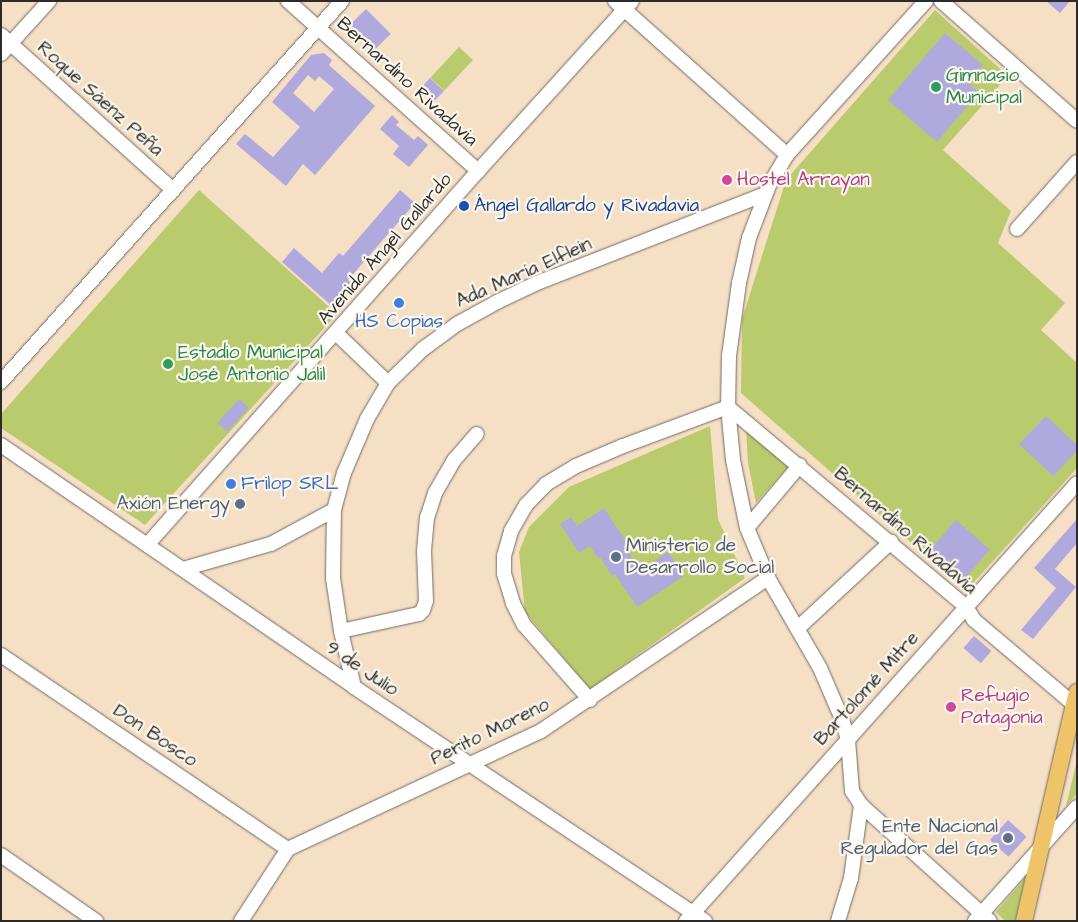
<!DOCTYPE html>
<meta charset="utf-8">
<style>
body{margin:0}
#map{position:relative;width:1078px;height:922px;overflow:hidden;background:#f5dfc5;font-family:"Architects Daughter",sans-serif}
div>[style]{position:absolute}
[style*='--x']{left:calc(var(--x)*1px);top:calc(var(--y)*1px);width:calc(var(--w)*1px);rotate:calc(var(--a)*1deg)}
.green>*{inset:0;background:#bacb6d;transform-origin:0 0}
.building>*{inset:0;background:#b0a9dd;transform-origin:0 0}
.roads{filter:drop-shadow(0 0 1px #726a61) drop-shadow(0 0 1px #726a61)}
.minor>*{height:14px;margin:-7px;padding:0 7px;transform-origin:7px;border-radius:7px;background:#fff}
.major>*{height:16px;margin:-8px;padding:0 8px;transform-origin:8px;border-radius:8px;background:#efc469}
.dots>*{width:14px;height:14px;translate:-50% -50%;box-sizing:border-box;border:2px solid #fbf7ec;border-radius:50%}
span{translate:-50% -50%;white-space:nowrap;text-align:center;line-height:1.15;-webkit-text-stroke:4.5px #fbf7ec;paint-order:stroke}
.leisure-label{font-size:19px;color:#27864d}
.left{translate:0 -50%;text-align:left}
.street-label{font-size:19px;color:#2b2b2b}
.hotel-label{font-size:19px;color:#b23c85}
.transit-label{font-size:19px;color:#164399}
.shop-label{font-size:19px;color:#366cbe}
.service-label{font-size:19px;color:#4e5e75}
.right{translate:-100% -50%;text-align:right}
.frame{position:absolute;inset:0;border:2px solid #2b2b2b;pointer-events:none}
</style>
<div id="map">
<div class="green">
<i style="clip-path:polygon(935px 10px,1008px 76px,943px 150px,1011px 211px,998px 243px,1065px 303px,1041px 330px,1077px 363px,1077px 468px,966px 591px,741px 393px,742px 319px,786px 180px)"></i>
<i style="left:459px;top:47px;width:19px;height:42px;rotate:43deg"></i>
<i style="clip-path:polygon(199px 190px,337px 314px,145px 525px,1px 428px,1px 414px)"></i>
<i style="clip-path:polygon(710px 426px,718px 519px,745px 578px,590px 689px,525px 612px,519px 552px,529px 527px,569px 487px)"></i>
<i style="clip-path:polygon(746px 429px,789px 466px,756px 503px,748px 463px)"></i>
<i style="clip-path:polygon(1077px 760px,1077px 794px,1066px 806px)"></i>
<i style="clip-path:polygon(1025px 878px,1015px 921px,1005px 921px,996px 912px)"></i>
</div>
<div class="building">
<i style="clip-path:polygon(1046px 1px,1070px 1px,1060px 13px)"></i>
<i style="left:366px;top:9px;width:35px;height:22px;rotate:45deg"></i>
<i style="clip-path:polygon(945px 33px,983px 65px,968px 83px,979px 92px,937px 142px,888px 100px)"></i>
<i style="clip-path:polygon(evenodd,324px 53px,332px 60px,329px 65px,375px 106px,315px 175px,303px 164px,286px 186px,236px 144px,245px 134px,273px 157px,300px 127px,272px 102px,311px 55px,324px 53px,308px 75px,315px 81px,319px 76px,334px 89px,314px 112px,293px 93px,308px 75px)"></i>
<i style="left:430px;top:78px;width:19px;height:16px;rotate:43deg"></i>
<i style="clip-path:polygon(392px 115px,399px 122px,396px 125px,414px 140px,418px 136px,428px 145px,409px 167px,393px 154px,399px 146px,380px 129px)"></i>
<i style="clip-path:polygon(400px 190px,415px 203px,348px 280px,352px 284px,332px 306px,282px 262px,294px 248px,322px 273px,339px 253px,343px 256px)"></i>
<i style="left:239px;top:399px;width:13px;height:32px;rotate:42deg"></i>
<i style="clip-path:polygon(1046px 416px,1077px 445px,1077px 451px,1053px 476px,1019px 444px)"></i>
<i style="clip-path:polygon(604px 508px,631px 549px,628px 551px,640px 570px,668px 552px,685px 575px,637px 607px,615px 574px,612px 576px,600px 557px,598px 558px,590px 546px,579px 553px,560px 524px,571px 517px,577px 526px)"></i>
<i style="clip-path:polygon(1077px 519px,1077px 543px,1055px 569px,1076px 587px,1033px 639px,1021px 630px,1056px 588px,1034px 568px)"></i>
<i style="left:956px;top:520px;width:45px;height:38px;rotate:41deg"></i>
<i style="left:974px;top:636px;width:23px;height:16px;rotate:41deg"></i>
<i style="left:1008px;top:820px;width:25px;height:27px;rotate:42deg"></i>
</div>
<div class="roads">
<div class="minor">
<i style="--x:288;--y:1;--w:255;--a:41.8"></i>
<i style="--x:615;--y:1;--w:231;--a:41.8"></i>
<i style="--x:926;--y:1;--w:207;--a:132.1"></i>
<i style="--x:787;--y:155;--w:33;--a:121"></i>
<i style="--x:770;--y:183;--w:59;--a:110.9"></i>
<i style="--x:749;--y:238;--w:46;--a:102.5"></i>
<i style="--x:739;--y:283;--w:74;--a:97.8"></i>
<i style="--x:729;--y:356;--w:51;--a:91.1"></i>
<i style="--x:728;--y:407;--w:53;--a:84.6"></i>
<i style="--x:733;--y:460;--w:69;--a:78.4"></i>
<i style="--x:747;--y:528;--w:54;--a:67.2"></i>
<i style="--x:768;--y:578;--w:104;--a:60"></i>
<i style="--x:820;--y:668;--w:56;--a:66.7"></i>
<i style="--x:842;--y:719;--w:22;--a:74"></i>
<i style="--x:848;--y:740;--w:51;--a:85.5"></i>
<i style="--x:852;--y:791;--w:17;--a:57"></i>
<i style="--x:861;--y:805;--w:173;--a:42"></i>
<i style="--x:941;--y:1;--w:181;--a:41.4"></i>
<i style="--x:1;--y:35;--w:232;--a:42"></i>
<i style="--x:1;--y:54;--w:72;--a:-47.8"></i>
<i style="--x:1017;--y:229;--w:90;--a:-48.2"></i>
<i style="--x:336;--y:333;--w:72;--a:43.9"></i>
<i style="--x:1;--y:382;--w:511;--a:-48.17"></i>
<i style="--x:1;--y:445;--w:428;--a:34.4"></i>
<i style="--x:354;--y:687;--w:422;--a:33.7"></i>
<i style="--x:747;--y:528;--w:82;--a:-49.9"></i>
<i style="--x:147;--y:545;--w:499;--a:-48.5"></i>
<i style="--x:478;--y:171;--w:229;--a:-47.8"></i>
<i style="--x:183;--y:569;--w:91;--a:-15.9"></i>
<i style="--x:271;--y:544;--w:72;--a:-28.4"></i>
<i style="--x:798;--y:628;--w:127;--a:-42.8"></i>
<i style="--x:341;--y:631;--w:80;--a:-12.3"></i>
<i style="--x:419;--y:614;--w:6;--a:-45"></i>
<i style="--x:423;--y:610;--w:9;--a:-72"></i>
<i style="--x:426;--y:601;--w:50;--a:-92.3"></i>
<i style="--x:424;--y:551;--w:33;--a:-85"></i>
<i style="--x:427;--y:518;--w:26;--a:-72"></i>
<i style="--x:435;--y:493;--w:39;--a:-60"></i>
<i style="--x:455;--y:459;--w:33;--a:-49"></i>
<i style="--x:1;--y:655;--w:346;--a:34.1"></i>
<i style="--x:354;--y:687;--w:57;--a:-103.1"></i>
<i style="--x:341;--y:631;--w:54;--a:-98.6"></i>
<i style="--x:333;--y:578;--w:68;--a:-89.2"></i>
<i style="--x:334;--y:510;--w:38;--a:-75"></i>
<i style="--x:344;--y:473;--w:59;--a:-66.9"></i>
<i style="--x:367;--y:419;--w:42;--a:-59.7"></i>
<i style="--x:388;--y:383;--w:49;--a:-44.2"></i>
<i style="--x:423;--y:349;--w:42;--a:-36.3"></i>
<i style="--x:457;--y:324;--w:46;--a:-28.8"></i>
<i style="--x:497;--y:302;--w:44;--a:-25.4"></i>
<i style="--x:537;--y:283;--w:245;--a:-21.3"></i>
<i style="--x:590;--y:700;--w:100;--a:-131.3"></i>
<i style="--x:524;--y:625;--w:25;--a:-117"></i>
<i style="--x:513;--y:603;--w:31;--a:-107"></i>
<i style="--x:504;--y:573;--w:17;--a:-90"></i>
<i style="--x:504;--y:556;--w:26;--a:-74"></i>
<i style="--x:511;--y:531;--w:30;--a:-60"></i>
<i style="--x:526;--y:505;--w:29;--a:-46"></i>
<i style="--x:546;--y:484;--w:35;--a:-31"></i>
<i style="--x:576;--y:466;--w:51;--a:-23.1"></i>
<i style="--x:623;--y:446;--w:112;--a:-20.4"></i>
<i style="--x:728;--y:407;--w:311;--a:40"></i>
<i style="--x:966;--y:607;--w:15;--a:58"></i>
<i style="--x:974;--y:620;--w:135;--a:40.2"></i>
<i style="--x:1;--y:855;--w:116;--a:34.8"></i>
<i style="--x:241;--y:921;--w:86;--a:-56.9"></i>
<i style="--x:288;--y:849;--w:279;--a:-25"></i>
<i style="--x:541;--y:731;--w:274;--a:-34"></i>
<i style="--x:686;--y:921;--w:587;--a:-48.24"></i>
<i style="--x:838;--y:921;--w:45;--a:-73.2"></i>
<i style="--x:851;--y:878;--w:74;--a:-82.2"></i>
<i style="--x:975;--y:921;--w:153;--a:-48.2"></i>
</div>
<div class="major">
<i style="--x:1024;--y:921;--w:235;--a:-77"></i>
</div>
</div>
<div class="dots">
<i style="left:936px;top:87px;background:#2e9e5b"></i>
<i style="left:727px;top:180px;background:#d1479c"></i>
<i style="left:464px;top:206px;background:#1a4fb4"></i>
<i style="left:399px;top:303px;background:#3f7fe0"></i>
<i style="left:168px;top:364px;background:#2e9e5b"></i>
<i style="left:231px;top:484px;background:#3f7fe0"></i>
<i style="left:240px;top:504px;background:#5c6f8a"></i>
<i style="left:616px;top:557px;background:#5c6f8a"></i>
<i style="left:951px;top:707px;background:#d1479c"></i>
<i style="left:1008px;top:838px;background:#5c6f8a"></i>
</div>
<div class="leisure-label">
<span class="left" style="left:946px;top:87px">Gimnasio<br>Municipal</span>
<span class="left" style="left:178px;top:364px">Estadio Municipal<br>José Antonio Jalil</span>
</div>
<div class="street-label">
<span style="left:407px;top:82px;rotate:42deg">Bernardino Rivadavia</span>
<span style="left:100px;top:99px;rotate:42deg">Roque Sáenz Peña</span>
<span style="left:385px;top:249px;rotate:-49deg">Avenida Ángel Gallardo</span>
<span style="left:524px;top:273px;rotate:-24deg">Ada María Elflein</span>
<span style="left:905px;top:531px;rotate:41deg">Bernardino Rivadavia</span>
<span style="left:362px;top:669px;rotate:34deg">9 de Julio</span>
<span style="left:867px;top:689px;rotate:-48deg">Bartolomé Mitre</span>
<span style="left:490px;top:732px;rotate:-26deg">Perito Moreno</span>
<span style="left:155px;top:736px;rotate:34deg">Don Bosco</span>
</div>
<div class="hotel-label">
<span class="left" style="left:737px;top:180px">Hostel Arrayan</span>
<span class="left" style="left:961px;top:707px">Refugio<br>Patagonia</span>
</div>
<div class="transit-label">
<span class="left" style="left:474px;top:206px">Ángel Gallardo y Rivadavia</span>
</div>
<div class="shop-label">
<span style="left:399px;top:322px">HS Copias</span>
<span class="left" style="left:241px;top:484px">Frilop SRL</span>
</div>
<div class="service-label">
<span class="right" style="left:230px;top:504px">Axión Energy</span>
<span class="left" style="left:626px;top:557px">Ministerio de<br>Desarrollo Social</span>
<span class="right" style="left:998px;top:838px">Ente Nacional<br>Regulador del Gas</span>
</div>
<div class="frame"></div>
</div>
